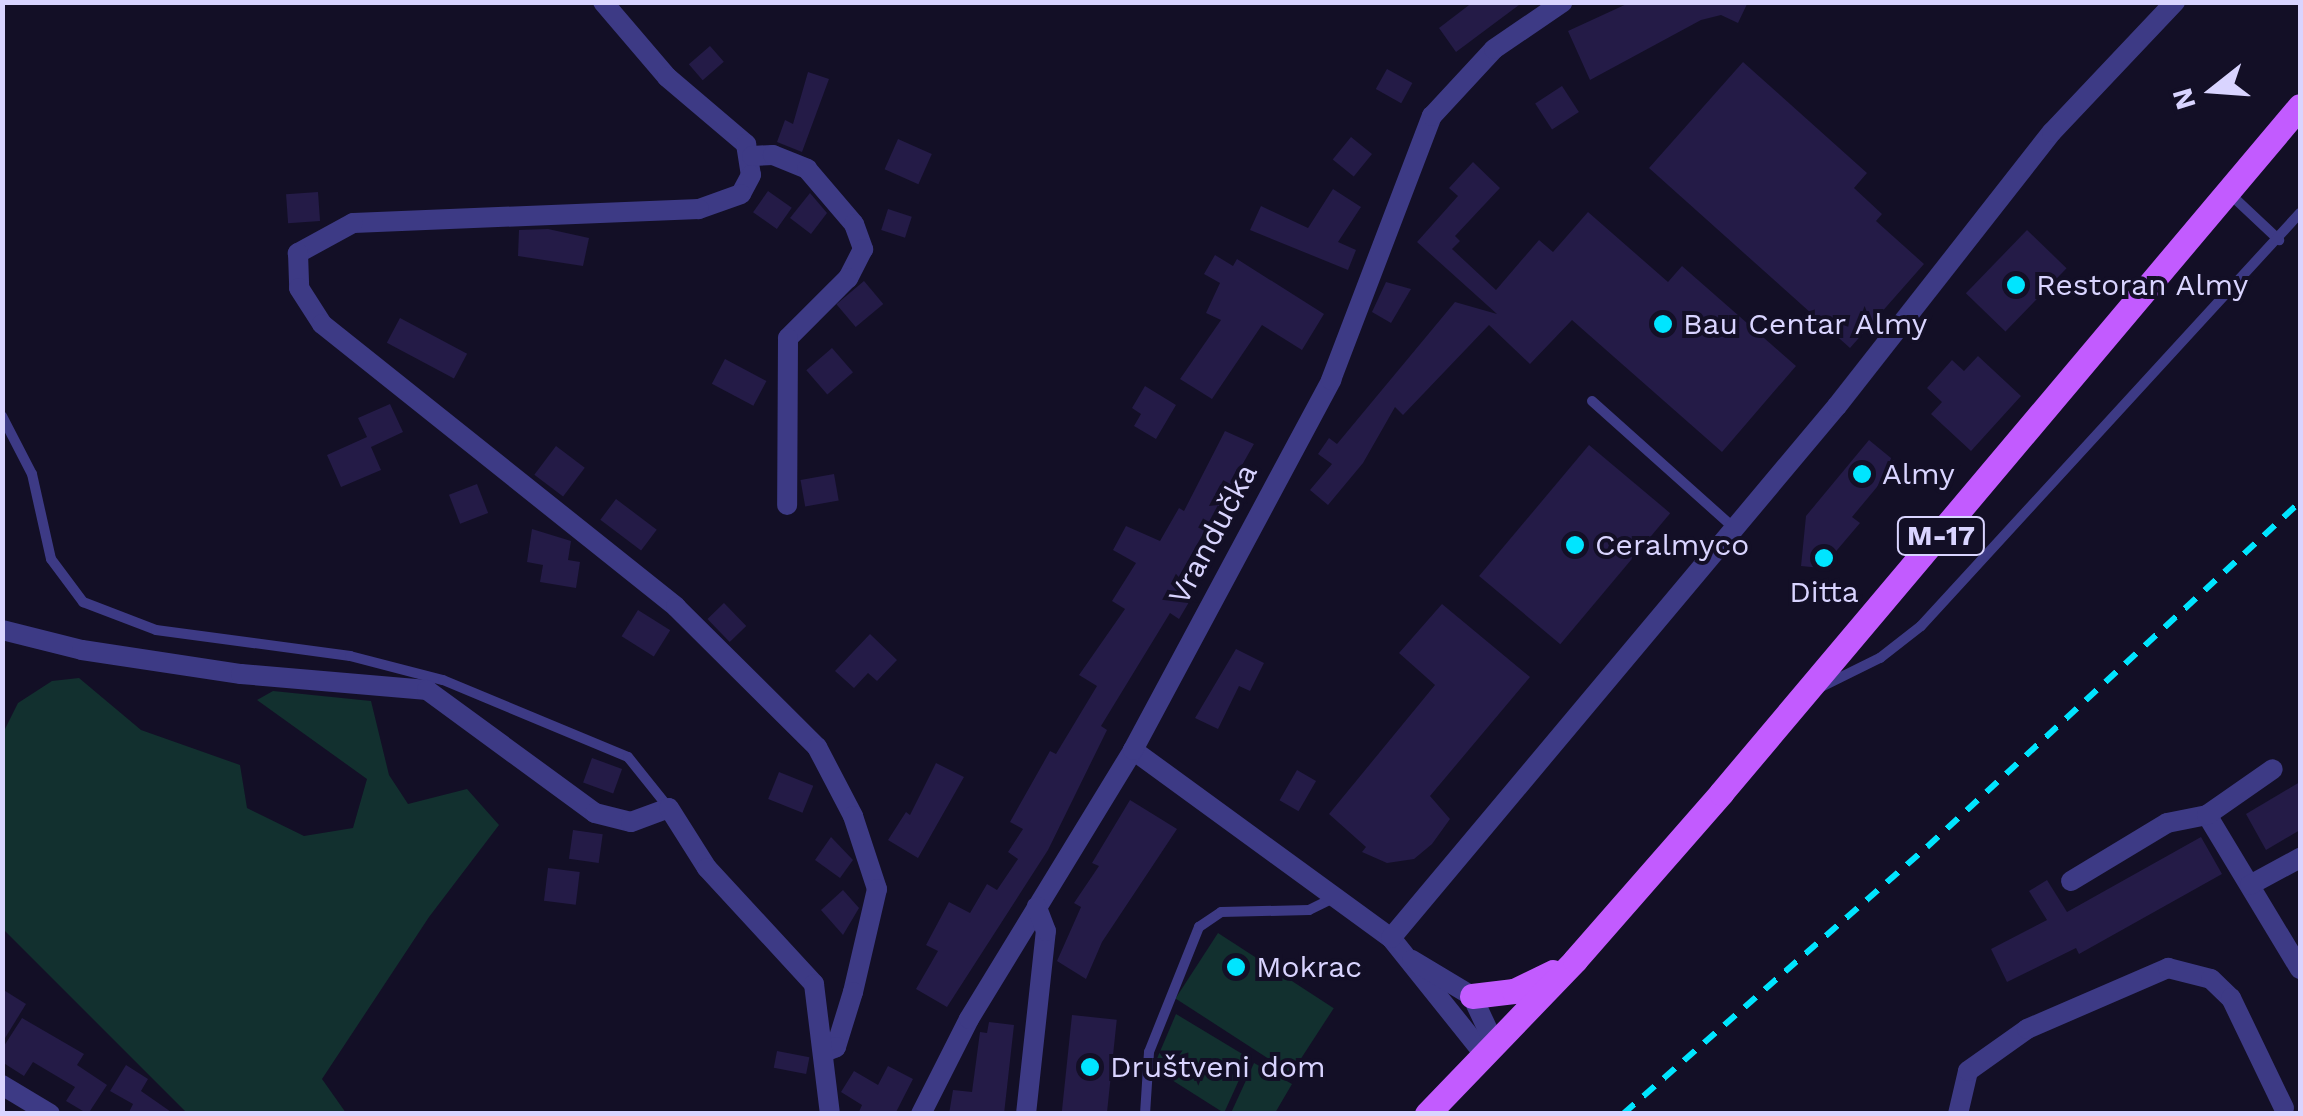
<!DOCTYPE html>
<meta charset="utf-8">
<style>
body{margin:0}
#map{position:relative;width:2303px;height:1116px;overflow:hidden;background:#130f26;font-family:"Work Sans",sans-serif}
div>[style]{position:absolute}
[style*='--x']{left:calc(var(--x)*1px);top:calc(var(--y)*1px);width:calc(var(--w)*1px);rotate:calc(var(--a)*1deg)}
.green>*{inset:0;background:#12302f;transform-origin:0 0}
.building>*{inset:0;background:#241b47;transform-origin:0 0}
.lane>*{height:10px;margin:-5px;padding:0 5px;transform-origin:5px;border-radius:5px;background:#3d3a85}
.street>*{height:20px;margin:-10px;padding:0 10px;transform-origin:10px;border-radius:10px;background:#3d3a85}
.primary>*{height:25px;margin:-12.5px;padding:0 12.5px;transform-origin:12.5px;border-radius:12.5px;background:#c25bff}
.rail>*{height:6px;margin-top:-3px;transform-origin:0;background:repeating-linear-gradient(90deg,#00e5ff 0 15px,transparent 0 27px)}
.dots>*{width:28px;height:28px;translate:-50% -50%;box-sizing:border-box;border:5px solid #130f26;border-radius:50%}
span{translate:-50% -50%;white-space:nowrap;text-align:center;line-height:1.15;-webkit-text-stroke:8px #130f26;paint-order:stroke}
.shield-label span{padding:2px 8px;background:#130f26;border:2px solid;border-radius:8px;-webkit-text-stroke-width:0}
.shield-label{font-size:28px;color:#d9d4ff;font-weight:700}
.poi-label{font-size:30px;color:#d9d4ff}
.left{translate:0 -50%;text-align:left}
.street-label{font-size:30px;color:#d9d4ff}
.frame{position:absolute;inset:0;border:5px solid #d9d4ff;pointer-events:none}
.north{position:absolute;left:2163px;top:40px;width:100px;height:100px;-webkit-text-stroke:8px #130f26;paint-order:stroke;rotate:253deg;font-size:28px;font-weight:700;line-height:40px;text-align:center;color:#d9d4ff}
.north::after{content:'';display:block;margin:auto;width:35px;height:45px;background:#d9d4ff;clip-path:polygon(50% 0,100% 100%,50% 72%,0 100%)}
</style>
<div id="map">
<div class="green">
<i style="clip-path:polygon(79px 678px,141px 730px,240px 765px,247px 808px,304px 836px,353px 828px,367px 779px,257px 700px,273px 691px,371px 701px,389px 775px,408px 804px,467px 789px,499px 825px,429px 917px,322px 1079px,346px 1113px,187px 1113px,3px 929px,3px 733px,18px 703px,52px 681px)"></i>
<i style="left:1218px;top:933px;width:138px;height:78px;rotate:33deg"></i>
<i style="clip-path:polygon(1176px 1014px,1249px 1058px,1224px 1113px,1153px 1068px)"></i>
<i style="clip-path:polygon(1254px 1063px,1292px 1084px,1275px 1113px,1231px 1113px)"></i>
</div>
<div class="building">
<i style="clip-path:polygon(1473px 2px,1523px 2px,1456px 52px,1439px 28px)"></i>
<i style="clip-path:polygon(1631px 2px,1748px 2px,1738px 23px,1721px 15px,1701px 20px,1590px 80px,1568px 31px)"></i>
<i style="left:710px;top:46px;width:21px;height:28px;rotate:49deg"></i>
<i style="clip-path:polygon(1743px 62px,1867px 173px,1854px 188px,1882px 214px,1876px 221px,1924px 264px,1850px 348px,1649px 168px)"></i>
<i style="left:1387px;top:69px;width:29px;height:23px;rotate:29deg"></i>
<i style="clip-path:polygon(808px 72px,829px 79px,802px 152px,777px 142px,785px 120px,793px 124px)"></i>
<i style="left:1562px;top:86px;width:31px;height:32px;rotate:57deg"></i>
<i style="left:1351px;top:137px;width:27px;height:29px;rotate:39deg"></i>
<i style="left:898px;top:139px;width:37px;height:33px;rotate:24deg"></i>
<i style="clip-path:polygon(1473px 162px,1500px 188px,1455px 236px,1460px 241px,1452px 249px,1496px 290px,1539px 240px,1553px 252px,1588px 212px,1668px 282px,1682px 266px,1796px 366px,1722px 452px,1572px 320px,1530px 364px,1489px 325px,1403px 415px,1395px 407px,1363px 463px,1328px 505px,1310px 490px,1332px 464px,1318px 454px,1329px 438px,1337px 444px,1455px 302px,1497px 314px,1417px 242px,1458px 196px,1449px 188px)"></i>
<i style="clip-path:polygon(1333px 189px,1361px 207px,1338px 242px,1356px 250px,1348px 270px,1250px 230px,1261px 206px,1308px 228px)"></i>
<i style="left:768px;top:191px;width:29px;height:26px;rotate:35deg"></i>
<i style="left:318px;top:192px;width:29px;height:32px;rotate:86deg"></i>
<i style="clip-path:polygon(810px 193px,827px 213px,811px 234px,790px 218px)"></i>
<i style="left:888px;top:209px;width:25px;height:22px;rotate:18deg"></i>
<i style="clip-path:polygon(548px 229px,589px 238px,583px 266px,518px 256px,519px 230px)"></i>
<i style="left:2027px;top:230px;width:55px;height:88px;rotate:44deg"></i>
<i style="clip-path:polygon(1215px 255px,1233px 266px,1237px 259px,1324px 314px,1302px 350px,1262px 325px,1212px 399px,1180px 379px,1221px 320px,1206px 313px,1220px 283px,1204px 274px)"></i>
<i style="left:864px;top:281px;width:30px;height:36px;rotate:50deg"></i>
<i style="clip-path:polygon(1386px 282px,1411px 289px,1391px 323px,1372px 312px)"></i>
<i style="left:400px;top:318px;width:76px;height:28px;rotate:28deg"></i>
<i style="left:832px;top:348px;width:32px;height:34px;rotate:49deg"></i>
<i style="clip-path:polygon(1978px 356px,2021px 396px,1971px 451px,1931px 414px,1942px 402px,1927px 388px,1952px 360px,1964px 371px)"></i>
<i style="left:725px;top:359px;width:47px;height:28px;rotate:28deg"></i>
<i style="clip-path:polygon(1145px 386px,1176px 405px,1156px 439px,1134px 426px,1141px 414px,1132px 408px)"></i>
<i style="clip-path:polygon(390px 404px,403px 432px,371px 447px,381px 470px,341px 487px,327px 455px,367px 437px,358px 418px)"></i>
<i style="clip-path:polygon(1225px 431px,1254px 444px,1174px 585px,1192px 597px,1179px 619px,1170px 613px,1101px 726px,1107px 730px,1048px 850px,947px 1007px,916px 989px,938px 951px,926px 945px,949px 902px,970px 913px,987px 884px,997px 890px,1018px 859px,1008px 852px,1023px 829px,1010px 822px,1050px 751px,1056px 754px,1097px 686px,1079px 675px,1125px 609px,1112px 601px,1136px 563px,1113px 550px,1126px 526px,1160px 541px,1179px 508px,1184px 511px)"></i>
<i style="clip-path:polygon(1869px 440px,1897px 463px,1852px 517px,1860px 523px,1832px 556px,1831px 569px,1801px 566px,1806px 516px)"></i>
<i style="left:1589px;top:445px;width:106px;height:171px;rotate:40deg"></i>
<i style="left:556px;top:446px;width:36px;height:36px;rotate:37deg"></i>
<i style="left:834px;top:474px;width:27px;height:34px;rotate:80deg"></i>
<i style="left:477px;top:484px;width:31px;height:30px;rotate:69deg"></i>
<i style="left:616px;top:499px;width:51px;height:26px;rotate:37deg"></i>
<i style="clip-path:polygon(532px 529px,571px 541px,568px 560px,580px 562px,576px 588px,540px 582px,543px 565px,527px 562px)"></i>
<i style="left:724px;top:603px;width:32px;height:23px;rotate:46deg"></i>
<i style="clip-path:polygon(1442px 604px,1530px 677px,1430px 796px,1450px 819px,1432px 844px,1414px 859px,1387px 863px,1362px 852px,1366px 847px,1329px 814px,1435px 685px,1399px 653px)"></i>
<i style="left:638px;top:610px;width:38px;height:31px;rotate:32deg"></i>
<i style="clip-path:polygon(870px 634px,897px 660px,877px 681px,868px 673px,854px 688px,835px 671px)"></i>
<i style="clip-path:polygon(1236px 649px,1264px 663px,1250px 691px,1239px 686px,1218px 729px,1195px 718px)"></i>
<i style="left:592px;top:758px;width:32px;height:26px;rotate:20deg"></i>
<i style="clip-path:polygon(936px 763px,964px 777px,918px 858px,888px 840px,906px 812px,910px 815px)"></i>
<i style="left:1297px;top:770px;width:22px;height:35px;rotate:30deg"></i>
<i style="left:779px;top:772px;width:37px;height:29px;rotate:22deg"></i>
<i style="clip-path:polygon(2300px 782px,2300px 830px,2266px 850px,2246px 814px)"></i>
<i style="clip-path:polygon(1130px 800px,1177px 829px,1102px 942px,1086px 979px,1057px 961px,1081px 907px,1074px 903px,1099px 866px,1092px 863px)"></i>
<i style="left:573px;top:830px;width:30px;height:29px;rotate:8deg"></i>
<i style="clip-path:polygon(831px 837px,853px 860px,840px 878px,815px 860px)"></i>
<i style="clip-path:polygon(2201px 837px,2222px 874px,2079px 954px,2076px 948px,2007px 982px,1991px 949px,2047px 920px,2029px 891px,2047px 880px,2067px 912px)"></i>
<i style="left:548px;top:868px;width:32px;height:33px;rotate:7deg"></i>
<i style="clip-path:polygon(843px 890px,859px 908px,843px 935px,821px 910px)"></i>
<i style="clip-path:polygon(2px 989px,26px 1004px,2px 1043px)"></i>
<i style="left:1072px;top:1015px;width:45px;height:99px;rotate:6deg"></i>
<i style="clip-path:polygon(22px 1018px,84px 1054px,77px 1065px,107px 1085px,88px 1114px,66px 1101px,75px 1087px,33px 1062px,24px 1076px,2px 1062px,2px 1049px)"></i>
<i style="clip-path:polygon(989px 1022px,1014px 1025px,1004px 1114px,949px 1114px,953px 1090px,972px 1092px,980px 1032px,987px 1033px)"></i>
<i style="left:777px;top:1051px;width:33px;height:17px;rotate:11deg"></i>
<i style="clip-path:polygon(126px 1065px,148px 1079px,141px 1091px,174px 1114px,128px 1114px,133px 1104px,110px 1091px)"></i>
<i style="clip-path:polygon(888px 1066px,913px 1079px,895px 1114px,858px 1114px,862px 1105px,841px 1092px,854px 1071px,878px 1085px)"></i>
</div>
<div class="lane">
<i style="--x:2229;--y:193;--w:69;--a:43.2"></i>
<i style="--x:1592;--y:401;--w:189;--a:41.8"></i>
<i style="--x:2;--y:416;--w:65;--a:62.7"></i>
<i style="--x:32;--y:474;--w:87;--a:77.4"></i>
<i style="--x:51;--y:559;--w:54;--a:53.3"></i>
<i style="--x:83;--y:602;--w:78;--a:21"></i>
<i style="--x:156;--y:630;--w:196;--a:7.6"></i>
<i style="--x:350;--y:656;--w:96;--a:14.5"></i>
<i style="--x:443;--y:680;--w:200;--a:22.6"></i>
<i style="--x:628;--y:757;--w:64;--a:51.3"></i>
<i style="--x:1821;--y:687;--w:66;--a:-26.2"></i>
<i style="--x:1880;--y:658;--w:52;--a:-38"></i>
<i style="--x:1921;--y:626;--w:561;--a:-47.46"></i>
<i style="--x:1145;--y:1114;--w:62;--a:-86.3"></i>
<i style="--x:1149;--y:1052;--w:135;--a:-68.2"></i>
<i style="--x:1199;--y:927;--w:27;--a:-34"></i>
<i style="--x:1221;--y:912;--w:88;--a:-1.3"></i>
<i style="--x:1309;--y:910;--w:30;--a:-26"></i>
</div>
<div class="street">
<i style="--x:603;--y:2;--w:99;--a:49.5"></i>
<i style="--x:667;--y:77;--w:104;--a:40.3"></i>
<i style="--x:746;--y:144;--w:31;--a:81"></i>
<i style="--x:751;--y:175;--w:21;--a:118"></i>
<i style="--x:741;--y:194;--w:45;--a:160.3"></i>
<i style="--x:699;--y:209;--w:346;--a:177.7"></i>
<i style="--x:353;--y:223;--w:63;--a:151.4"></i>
<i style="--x:298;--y:253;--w:35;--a:88"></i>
<i style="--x:299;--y:288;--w:43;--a:57.4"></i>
<i style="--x:322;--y:324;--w:453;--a:38.6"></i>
<i style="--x:676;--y:607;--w:199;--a:44.8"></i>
<i style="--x:817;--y:747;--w:78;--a:62.4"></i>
<i style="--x:853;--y:816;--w:77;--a:71.8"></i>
<i style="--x:877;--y:889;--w:106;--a:103.1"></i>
<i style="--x:853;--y:992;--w:58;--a:107.2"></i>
<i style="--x:836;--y:1047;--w:10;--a:156"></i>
<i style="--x:752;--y:156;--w:21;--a:-3"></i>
<i style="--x:773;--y:155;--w:37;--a:22"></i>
<i style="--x:807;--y:169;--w:72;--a:49.5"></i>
<i style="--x:854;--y:224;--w:27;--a:70"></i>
<i style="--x:863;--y:249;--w:33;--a:117"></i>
<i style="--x:848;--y:278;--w:85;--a:135"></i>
<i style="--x:788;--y:338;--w:167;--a:90.3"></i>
<i style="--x:2;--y:630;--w:82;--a:14"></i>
<i style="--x:82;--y:650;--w:161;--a:8.6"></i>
<i style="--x:241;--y:674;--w:187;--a:4.9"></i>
<i style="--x:427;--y:690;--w:208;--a:36.2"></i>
<i style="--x:595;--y:813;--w:37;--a:14"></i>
<i style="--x:631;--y:822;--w:40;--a:-20.2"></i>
<i style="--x:669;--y:808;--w:71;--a:57.7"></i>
<i style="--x:707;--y:868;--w:158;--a:47.3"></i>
<i style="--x:814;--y:984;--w:131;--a:83"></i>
<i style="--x:1133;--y:750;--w:319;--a:36.1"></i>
<i style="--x:1391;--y:938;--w:147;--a:51.3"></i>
<i style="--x:2207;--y:815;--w:180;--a:58.9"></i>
<i style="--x:2071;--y:881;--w:112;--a:-31.1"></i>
<i style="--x:2167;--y:823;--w:41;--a:-11.3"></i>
<i style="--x:2207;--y:815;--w:80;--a:-34.9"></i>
<i style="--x:2250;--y:885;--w:57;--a:-28.4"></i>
<i style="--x:1391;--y:938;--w:694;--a:-50.03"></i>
<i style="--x:1837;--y:406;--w:348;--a:-51.9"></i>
<i style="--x:2052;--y:132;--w:179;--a:-46.6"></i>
<i style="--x:1412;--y:960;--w:70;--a:31"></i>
<i style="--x:1472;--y:996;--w:52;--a:64.9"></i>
<i style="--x:2;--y:1085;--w:56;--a:31.1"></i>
<i style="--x:921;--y:1114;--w:106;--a:-63.2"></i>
<i style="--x:969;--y:1019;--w:315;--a:-58.6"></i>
<i style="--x:1133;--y:750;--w:420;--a:-61.8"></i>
<i style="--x:1331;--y:380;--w:283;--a:-69.1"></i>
<i style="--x:1432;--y:116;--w:91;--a:-47.2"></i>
<i style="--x:1494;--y:49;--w:83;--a:-34.3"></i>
<i style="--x:1026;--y:1114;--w:184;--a:-83.8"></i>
<i style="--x:1046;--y:931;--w:26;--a:-111"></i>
<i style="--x:1958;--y:1114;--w:44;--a:-76.9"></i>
<i style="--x:1968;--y:1071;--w:72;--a:-35.4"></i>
<i style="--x:2027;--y:1029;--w:154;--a:-23.4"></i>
<i style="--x:2168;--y:968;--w:44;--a:14.3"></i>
<i style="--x:2211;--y:979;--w:28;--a:44"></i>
<i style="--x:2231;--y:998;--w:122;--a:64.3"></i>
</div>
<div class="primary">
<i style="--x:1472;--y:996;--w:42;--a:-6.8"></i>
<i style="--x:1514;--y:991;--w:43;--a:-26"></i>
<i style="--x:1427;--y:1114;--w:214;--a:-46.1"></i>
<i style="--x:1575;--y:960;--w:222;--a:-48.8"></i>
<i style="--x:1721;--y:793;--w:898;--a:-49.88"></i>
</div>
<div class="rail">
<i style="--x:1623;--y:1114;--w:405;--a:-41.3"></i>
<i style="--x:1927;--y:847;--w:508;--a:-42.77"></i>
</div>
<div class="dots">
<i style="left:2016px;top:285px;background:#00e5ff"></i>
<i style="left:1663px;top:324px;background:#00e5ff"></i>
<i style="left:1862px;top:474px;background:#00e5ff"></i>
<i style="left:1575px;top:545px;background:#00e5ff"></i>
<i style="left:1824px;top:558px;background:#00e5ff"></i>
<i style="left:1236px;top:967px;background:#00e5ff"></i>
<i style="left:1090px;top:1067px;background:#00e5ff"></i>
</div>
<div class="shield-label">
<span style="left:1941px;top:536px">M-17</span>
</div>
<div class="poi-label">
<span class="left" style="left:2036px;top:285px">Restoran Almy</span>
<span class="left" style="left:1683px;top:324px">Bau Centar Almy</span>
<span class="left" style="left:1882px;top:474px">Almy</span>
<span class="left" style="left:1595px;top:545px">Ceralmyco</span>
<span style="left:1824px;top:592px">Ditta</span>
<span class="left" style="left:1256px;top:967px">Mokrac</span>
<span class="left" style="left:1110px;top:1067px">Društveni dom</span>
</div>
<div class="street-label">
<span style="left:1213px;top:534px;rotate:-62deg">Vrandučka</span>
</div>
<div class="frame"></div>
<div class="north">N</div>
</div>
